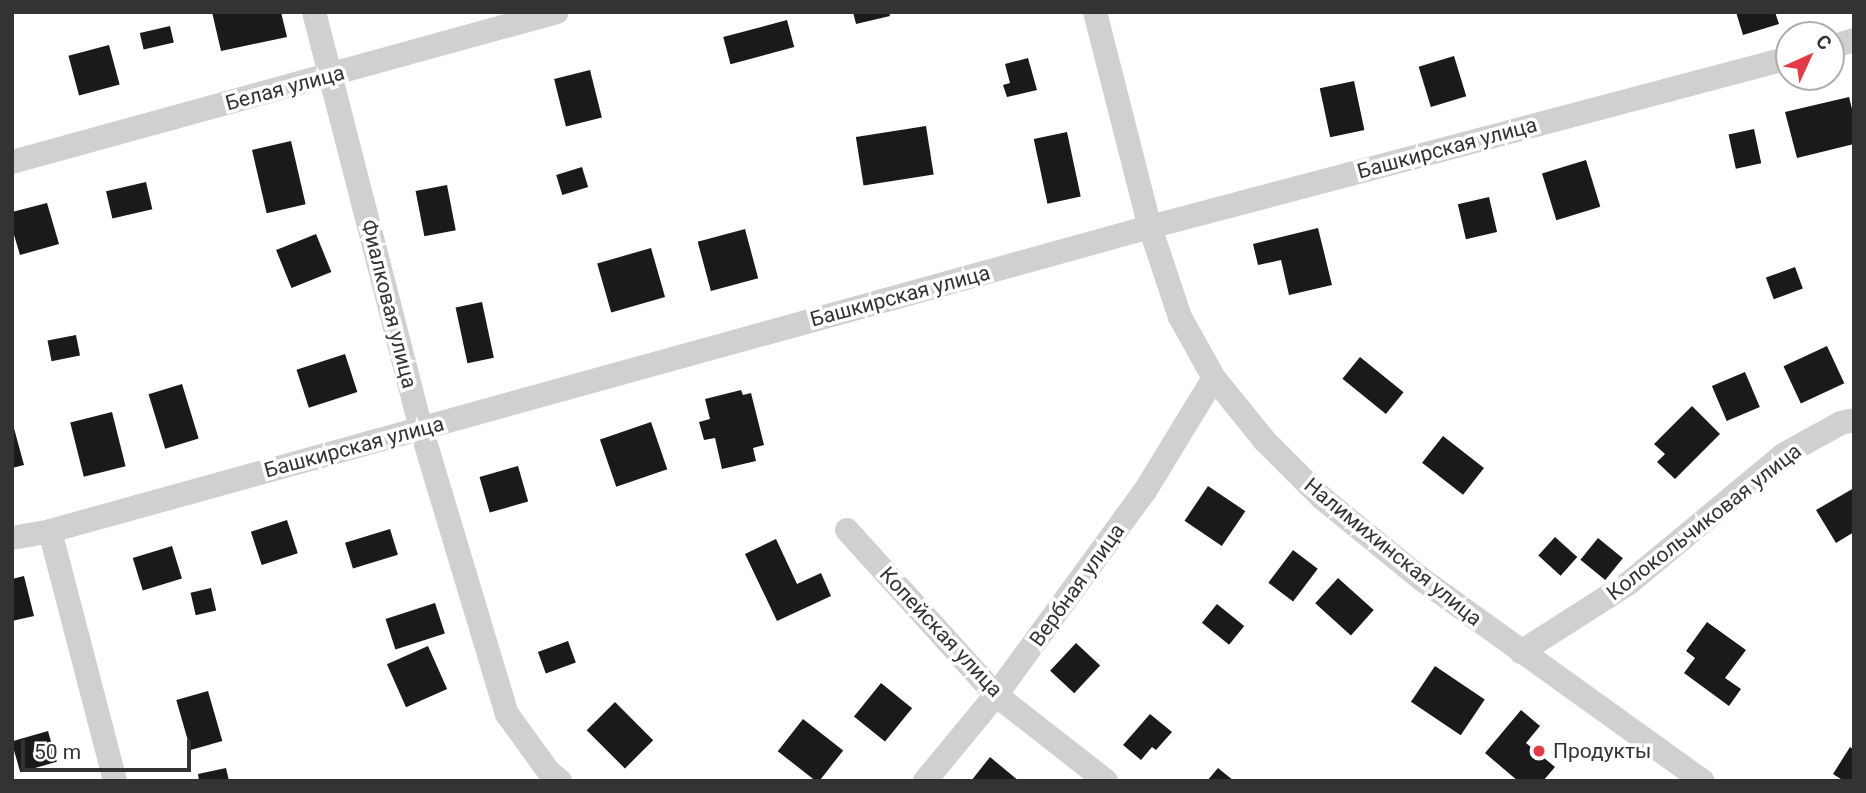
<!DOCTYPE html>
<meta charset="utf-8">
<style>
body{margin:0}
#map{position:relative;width:1866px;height:793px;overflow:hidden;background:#fff;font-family:Roboto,sans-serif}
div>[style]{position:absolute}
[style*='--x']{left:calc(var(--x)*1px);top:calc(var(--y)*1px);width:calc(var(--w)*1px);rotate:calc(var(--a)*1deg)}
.building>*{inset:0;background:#1a1a1a;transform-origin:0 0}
.minor>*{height:24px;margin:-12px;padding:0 12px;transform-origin:12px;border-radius:12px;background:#d0d0d0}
.dots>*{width:19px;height:19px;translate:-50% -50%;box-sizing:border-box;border:4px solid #fff;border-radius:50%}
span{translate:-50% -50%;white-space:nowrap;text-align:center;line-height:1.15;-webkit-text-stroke:7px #fff;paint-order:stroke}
.street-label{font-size:21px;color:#333}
.poi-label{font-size:21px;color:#333}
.left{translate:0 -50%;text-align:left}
.frame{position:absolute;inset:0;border:14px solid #333;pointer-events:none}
.north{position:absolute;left:1775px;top:21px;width:70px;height:70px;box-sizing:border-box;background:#fff;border:2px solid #adadad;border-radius:50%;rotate:45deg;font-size:19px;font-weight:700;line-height:28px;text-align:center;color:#333}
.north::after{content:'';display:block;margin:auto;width:24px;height:32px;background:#e63946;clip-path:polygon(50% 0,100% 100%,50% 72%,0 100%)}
.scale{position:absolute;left:21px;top:740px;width:170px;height:32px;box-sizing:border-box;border:4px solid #333;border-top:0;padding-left:9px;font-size:21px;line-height:24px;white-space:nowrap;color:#333;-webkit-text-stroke:5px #fff;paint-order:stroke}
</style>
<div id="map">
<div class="building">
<i style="clip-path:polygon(212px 12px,281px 12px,287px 37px,221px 51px)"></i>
<i style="clip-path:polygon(853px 12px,889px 12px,890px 16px,856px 24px)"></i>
<i style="clip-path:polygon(1736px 12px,1775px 12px,1779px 24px,1743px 35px)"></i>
<i style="left:787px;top:20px;width:28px;height:66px;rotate:75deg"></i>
<i style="left:170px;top:26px;width:17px;height:31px;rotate:77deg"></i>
<i style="left:109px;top:45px;width:41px;height:42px;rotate:75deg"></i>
<i style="left:1454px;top:56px;width:42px;height:37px;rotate:73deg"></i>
<i style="clip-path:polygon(1028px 58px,1037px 90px,1007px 97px,1003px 85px,1010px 83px,1005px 64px)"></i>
<i style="left:590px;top:70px;width:49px;height:37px;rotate:76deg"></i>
<i style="left:1354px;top:81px;width:50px;height:35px;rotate:78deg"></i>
<i style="clip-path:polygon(1849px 97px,1854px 117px,1854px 144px,1797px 158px,1785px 112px)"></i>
<i style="left:926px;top:126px;width:49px;height:71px;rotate:81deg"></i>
<i style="left:1754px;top:129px;width:35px;height:26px;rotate:78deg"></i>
<i style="left:1067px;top:132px;width:66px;height:34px;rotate:78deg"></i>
<i style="left:291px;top:141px;width:65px;height:40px;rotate:77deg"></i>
<i style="left:1586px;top:160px;width:49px;height:46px;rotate:73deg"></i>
<i style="left:582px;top:167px;width:21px;height:27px;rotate:73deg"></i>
<i style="left:146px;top:182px;width:28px;height:41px;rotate:77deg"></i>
<i style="left:447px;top:185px;width:46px;height:32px;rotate:79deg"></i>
<i style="left:1489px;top:197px;width:36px;height:32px;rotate:77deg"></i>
<i style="clip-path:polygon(47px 203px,59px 244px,20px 255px,12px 228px,12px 212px)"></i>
<i style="clip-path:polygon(1318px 228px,1332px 285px,1289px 295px,1281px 260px,1258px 265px,1253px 244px)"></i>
<i style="left:745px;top:229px;width:51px;height:49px;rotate:75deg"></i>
<i style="left:316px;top:234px;width:41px;height:43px;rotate:68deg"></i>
<i style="left:651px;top:248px;width:51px;height:56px;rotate:74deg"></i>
<i style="left:1795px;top:267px;width:23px;height:31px;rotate:70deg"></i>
<i style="left:482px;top:302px;width:57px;height:27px;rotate:78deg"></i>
<i style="left:76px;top:335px;width:21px;height:29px;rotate:79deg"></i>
<i style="left:1827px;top:346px;width:41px;height:48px;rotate:65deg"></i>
<i style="left:345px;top:354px;width:40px;height:51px;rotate:72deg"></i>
<i style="left:1360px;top:357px;width:56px;height:28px;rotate:39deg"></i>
<i style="left:1745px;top:372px;width:38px;height:36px;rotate:67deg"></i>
<i style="left:182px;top:384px;width:57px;height:35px;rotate:73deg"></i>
<i style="clip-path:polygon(741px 390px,743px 395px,751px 393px,764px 445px,753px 448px,756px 461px,722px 469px,715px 438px,704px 440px,699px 422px,710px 419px,705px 399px)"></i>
<i style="clip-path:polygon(1692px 406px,1720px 434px,1675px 479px,1657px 462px,1665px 454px,1654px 444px)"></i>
<i style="left:112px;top:412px;width:56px;height:43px;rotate:76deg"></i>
<i style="clip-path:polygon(12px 421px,24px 465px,12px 468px)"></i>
<i style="left:651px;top:422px;width:50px;height:54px;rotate:71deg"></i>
<i style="left:1443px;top:436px;width:52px;height:34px;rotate:38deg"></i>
<i style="left:518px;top:466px;width:37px;height:40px;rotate:74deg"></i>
<i style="left:1208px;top:486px;width:45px;height:42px;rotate:34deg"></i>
<i style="clip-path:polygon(1854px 488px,1854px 532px,1836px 543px,1816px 510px)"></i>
<i style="left:287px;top:520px;width:35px;height:38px;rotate:72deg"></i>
<i style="left:390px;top:529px;width:27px;height:47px;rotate:73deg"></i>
<i style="left:1555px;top:537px;width:30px;height:25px;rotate:42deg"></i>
<i style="left:1598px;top:538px;width:32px;height:28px;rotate:39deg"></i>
<i style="clip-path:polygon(776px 539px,797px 584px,821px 573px,831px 596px,777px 621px,745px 554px)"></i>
<i style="left:172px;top:546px;width:34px;height:41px;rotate:73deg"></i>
<i style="left:1293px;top:550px;width:31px;height:41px;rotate:37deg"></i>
<i style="clip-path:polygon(24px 576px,34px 616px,12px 621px,12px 579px)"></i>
<i style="left:1338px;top:578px;width:48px;height:34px;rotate:42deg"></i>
<i style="left:211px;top:588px;width:23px;height:21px;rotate:77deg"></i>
<i style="left:435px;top:603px;width:32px;height:52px;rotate:72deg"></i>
<i style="left:1217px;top:604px;width:35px;height:24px;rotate:39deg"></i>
<i style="clip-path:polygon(1707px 622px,1746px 650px,1725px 678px,1741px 689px,1729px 706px,1684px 673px,1695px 658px,1686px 651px)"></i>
<i style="left:568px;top:641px;width:23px;height:32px;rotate:70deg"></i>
<i style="left:1076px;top:643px;width:33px;height:38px;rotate:43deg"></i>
<i style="left:428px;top:646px;width:47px;height:45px;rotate:66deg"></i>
<i style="left:1435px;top:666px;width:60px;height:43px;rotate:34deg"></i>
<i style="left:881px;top:683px;width:40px;height:43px;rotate:39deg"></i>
<i style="left:208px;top:691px;width:52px;height:33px;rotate:74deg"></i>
<i style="left:615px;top:702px;width:54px;height:40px;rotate:45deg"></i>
<i style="clip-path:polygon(1521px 710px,1540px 726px,1526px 743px,1555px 767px,1543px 781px,1518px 781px,1485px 753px)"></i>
<i style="clip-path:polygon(1150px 714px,1172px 732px,1156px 750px,1152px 747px,1141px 760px,1123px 745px)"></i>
<i style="left:803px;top:719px;width:51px;height:41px;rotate:38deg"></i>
<i style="left:48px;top:731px;width:32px;height:38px;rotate:74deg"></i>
<i style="clip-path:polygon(1850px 747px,1854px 750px,1854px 781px,1844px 781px,1833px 774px)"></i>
<i style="clip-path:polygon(990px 757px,1019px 781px,971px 781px)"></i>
<i style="clip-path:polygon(226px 768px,229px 781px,199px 781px,198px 774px)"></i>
<i style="clip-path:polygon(1218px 768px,1234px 781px,1207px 781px)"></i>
</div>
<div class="minor">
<i style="--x:314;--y:12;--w:430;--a:75.6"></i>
<i style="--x:421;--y:428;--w:299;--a:73.3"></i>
<i style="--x:507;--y:714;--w:72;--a:54.1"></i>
<i style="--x:549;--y:772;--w:14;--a:39"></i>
<i style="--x:1095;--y:12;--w:222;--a:75.7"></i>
<i style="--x:1150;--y:227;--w:95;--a:71.6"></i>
<i style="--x:1180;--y:317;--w:70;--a:60.9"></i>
<i style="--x:1214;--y:378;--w:81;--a:51"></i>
<i style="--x:1265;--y:441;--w:81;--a:45"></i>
<i style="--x:1322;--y:498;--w:127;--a:39.2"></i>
<i style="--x:1420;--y:578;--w:348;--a:35.7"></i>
<i style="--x:1831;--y:47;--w:24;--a:-17"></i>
<i style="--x:12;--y:162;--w:565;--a:-15.39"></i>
<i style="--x:847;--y:530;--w:222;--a:47.9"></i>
<i style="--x:996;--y:695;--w:140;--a:38"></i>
<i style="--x:50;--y:531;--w:258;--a:75.4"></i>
<i style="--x:12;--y:538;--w:39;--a:-10"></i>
<i style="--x:50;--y:531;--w:1141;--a:-15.45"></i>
<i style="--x:1150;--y:227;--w:661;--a:-14.81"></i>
<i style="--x:1521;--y:652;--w:128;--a:-32.6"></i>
<i style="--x:1629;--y:583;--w:200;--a:-39.7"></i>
<i style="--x:1783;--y:455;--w:66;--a:-28.9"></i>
<i style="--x:1841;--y:423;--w:13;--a:-13"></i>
<i style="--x:925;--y:781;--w:112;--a:-50.5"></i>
<i style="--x:996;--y:695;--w:253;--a:-53.9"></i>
<i style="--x:1145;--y:491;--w:132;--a:-58.6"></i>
</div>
<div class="dots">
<i style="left:1539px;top:751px;background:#e63946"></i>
</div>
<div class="street-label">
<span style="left:285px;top:88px;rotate:-15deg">Белая улица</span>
<span style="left:1447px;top:148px;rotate:-15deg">Башкирская улица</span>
<span style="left:900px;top:296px;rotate:-15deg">Башкирская улица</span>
<span style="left:389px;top:304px;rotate:76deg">Фиалковая улица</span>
<span style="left:354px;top:447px;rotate:-15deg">Башкирская улица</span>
<span style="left:1704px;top:522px;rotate:-38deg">Колокольчиковая улица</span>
<span style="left:1393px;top:552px;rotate:39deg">Налимихинская улица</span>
<span style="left:1077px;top:585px;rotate:-54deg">Вербная улица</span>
<span style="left:941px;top:632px;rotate:47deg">Копейская улица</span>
</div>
<div class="poi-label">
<span class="left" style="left:1553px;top:751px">Продукты</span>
</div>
<div class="frame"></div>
<div class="north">С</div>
<div class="scale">50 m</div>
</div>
